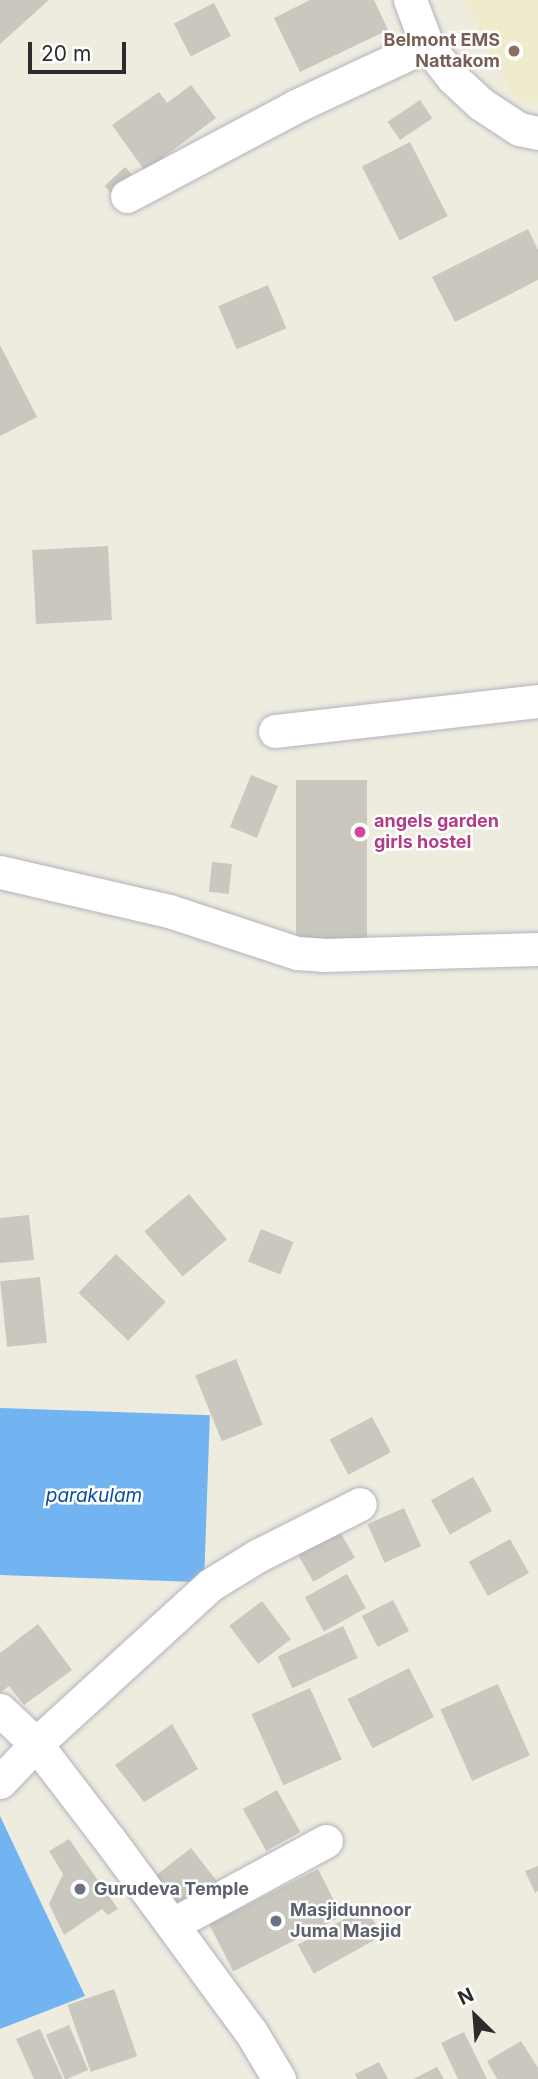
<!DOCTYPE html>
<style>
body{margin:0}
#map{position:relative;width:538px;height:2079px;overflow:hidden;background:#eeebdf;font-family:Inter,sans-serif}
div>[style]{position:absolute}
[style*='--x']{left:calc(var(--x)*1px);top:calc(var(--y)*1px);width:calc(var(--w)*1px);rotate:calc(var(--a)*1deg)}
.education>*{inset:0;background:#efecce}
.water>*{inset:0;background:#71b4f1;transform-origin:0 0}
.building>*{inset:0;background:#cac7be;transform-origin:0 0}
.roads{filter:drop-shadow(0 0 2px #b2b2c0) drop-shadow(0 0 2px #b2b2c0)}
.minor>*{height:33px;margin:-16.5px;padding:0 16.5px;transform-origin:16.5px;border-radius:16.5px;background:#fff}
.dots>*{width:19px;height:19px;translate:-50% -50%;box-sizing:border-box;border:4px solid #fff;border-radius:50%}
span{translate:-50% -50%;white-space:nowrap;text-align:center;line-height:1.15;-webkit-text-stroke:5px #fff;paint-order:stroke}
.education-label{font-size:18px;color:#785e54;font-weight:700}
.right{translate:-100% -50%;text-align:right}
.hotel-label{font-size:18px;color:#b23c85;font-weight:700}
.left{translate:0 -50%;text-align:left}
.worship-label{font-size:18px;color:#5b616d;font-weight:700}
.water-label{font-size:19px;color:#0c4ea1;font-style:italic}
.north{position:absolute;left:440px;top:1981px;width:70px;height:70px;-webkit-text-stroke:5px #fff;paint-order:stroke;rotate:335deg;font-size:19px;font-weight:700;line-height:28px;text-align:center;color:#2c2c2c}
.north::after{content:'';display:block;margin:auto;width:24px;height:32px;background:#2c2c2c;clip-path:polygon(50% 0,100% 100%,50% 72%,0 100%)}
.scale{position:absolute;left:28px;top:42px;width:98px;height:32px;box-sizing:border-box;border:4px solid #2c2c2c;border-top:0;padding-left:9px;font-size:21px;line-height:24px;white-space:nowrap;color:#2c2c2c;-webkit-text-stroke:5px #fff;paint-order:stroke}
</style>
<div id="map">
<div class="education">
<i style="clip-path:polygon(464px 0,538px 0,538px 102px,516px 102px)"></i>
</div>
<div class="water">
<i style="left:0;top:1408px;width:210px;height:167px;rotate:2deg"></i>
<i style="clip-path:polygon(0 1816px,85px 1996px,0 2029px)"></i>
</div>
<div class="building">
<i style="clip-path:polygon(0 0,49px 0,0 44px)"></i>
<i style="clip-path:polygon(310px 0,374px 0,388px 30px,300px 72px,274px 18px)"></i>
<i style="left:214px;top:3px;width:37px;height:45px;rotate:63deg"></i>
<i style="clip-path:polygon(191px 85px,216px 118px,145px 171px,112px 125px,159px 92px,167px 103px)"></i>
<i style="left:420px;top:100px;width:22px;height:39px;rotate:56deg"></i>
<i style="left:410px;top:142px;width:83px;height:54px;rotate:63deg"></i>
<i style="left:125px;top:167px;width:33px;height:28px;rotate:47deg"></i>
<i style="clip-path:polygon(528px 229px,538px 250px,538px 280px,455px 322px,432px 277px)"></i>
<i style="left:268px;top:285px;width:47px;height:54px;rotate:67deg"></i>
<i style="clip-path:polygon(0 345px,37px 417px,0 436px)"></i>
<i style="left:108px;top:546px;width:74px;height:76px;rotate:87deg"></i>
<i style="left:251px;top:775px;width:29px;height:56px;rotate:22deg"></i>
<i style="left:367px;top:780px;width:162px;height:71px;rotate:90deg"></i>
<i style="left:212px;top:862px;width:20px;height:30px;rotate:6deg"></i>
<i style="left:189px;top:1194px;width:59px;height:58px;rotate:50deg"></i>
<i style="clip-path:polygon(29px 1215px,34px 1260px,0 1263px,0 1218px)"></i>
<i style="left:261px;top:1229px;width:35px;height:35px;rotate:22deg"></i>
<i style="left:116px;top:1254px;width:69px;height:54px;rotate:44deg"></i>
<i style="left:40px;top:1277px;width:66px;height:40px;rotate:84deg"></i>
<i style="left:236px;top:1359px;width:71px;height:44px;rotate:68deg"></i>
<i style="left:372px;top:1417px;width:40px;height:48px;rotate:62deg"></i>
<i style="left:473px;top:1477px;width:39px;height:48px;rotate:61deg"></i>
<i style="left:404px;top:1508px;width:42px;height:40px;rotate:66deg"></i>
<i style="left:335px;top:1523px;width:40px;height:48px;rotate:60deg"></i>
<i style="left:510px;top:1539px;width:39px;height:47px;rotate:61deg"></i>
<i style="left:347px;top:1574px;width:39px;height:48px;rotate:61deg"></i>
<i style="left:393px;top:1600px;width:35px;height:35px;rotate:63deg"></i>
<i style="left:262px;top:1601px;width:48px;height:41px;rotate:53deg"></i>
<i style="clip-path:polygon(38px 1624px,72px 1670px,24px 1705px,9px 1686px,0 1693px,0 1653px)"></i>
<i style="left:343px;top:1626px;width:35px;height:72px;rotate:65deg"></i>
<i style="left:409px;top:1668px;width:55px;height:69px;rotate:63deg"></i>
<i style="left:498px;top:1684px;width:78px;height:63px;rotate:66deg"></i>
<i style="left:310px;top:1688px;width:78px;height:64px;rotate:66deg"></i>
<i style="clip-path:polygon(172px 1724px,198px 1769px,144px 1802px,115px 1765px)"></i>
<i style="left:277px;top:1790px;width:48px;height:39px;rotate:61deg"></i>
<i style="clip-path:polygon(69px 1839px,118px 1909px,108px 1915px,102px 1909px,64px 1935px,49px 1904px,63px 1874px,49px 1851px)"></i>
<i style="left:191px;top:1848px;width:48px;height:54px;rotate:52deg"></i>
<i style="clip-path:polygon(538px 1866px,538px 1891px,535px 1893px,525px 1871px)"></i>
<i style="left:318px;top:1869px;width:53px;height:122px;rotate:63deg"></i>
<i style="left:366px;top:1907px;width:33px;height:78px;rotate:61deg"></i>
<i style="left:114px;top:1989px;width:71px;height:49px;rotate:71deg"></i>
<i style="left:69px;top:2025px;width:49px;height:25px;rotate:67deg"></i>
<i style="clip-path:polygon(40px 2029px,63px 2079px,34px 2079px,16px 2039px)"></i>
<i style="clip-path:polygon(464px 2032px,487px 2079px,458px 2079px,441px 2043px)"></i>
<i style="clip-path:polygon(521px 2041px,538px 2068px,538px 2079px,497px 2079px,487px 2061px)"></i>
<i style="clip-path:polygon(379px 2062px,388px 2079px,357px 2079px,355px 2074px)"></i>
<i style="clip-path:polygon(437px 2067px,444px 2079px,413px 2079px)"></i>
</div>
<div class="roads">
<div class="minor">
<i style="--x:410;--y:0;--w:48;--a:69.3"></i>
<i style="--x:427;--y:45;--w:42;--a:51.8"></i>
<i style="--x:453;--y:78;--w:38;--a:43"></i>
<i style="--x:481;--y:104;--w:45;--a:33.3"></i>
<i style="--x:519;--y:129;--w:19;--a:12"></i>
<i style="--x:127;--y:196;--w:191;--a:-28"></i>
<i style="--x:296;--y:106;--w:145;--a:-25"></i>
<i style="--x:275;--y:731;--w:265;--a:-6.5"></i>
<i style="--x:0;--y:872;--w:173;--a:13"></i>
<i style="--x:169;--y:911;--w:135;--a:18.2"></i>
<i style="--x:297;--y:953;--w:26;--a:4"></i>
<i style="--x:323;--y:955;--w:215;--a:-1.6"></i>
<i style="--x:0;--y:1710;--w:50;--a:43.4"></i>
<i style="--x:36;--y:1744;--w:120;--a:52.5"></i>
<i style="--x:109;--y:1839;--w:240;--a:53.7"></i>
<i style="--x:251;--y:2032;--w:55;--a:59.2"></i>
<i style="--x:0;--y:1782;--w:52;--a:-46.5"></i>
<i style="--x:36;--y:1744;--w:236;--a:-42.4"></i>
<i style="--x:210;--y:1585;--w:55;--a:-31.7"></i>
<i style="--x:257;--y:1556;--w:115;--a:-26.8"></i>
<i style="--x:173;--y:1924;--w:174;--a:-28.5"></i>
</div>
</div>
<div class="dots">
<i style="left:514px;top:51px;background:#8d6e63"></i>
<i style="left:360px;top:832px;background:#d1479c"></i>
<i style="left:80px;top:1889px;background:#6b7280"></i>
<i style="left:276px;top:1921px;background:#6b7280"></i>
</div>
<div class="education-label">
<span class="right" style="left:500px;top:51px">Belmont EMS<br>Nattakom</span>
</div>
<div class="hotel-label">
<span class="left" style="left:374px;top:832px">angels garden<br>girls hostel</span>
</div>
<div class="worship-label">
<span class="left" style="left:94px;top:1889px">Gurudeva Temple</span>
<span class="left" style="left:290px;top:1921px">Masjidunnoor<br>Juma Masjid</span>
</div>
<div class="water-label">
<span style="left:94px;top:1496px">parakulam</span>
</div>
<div class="north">N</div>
<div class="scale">20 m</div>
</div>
